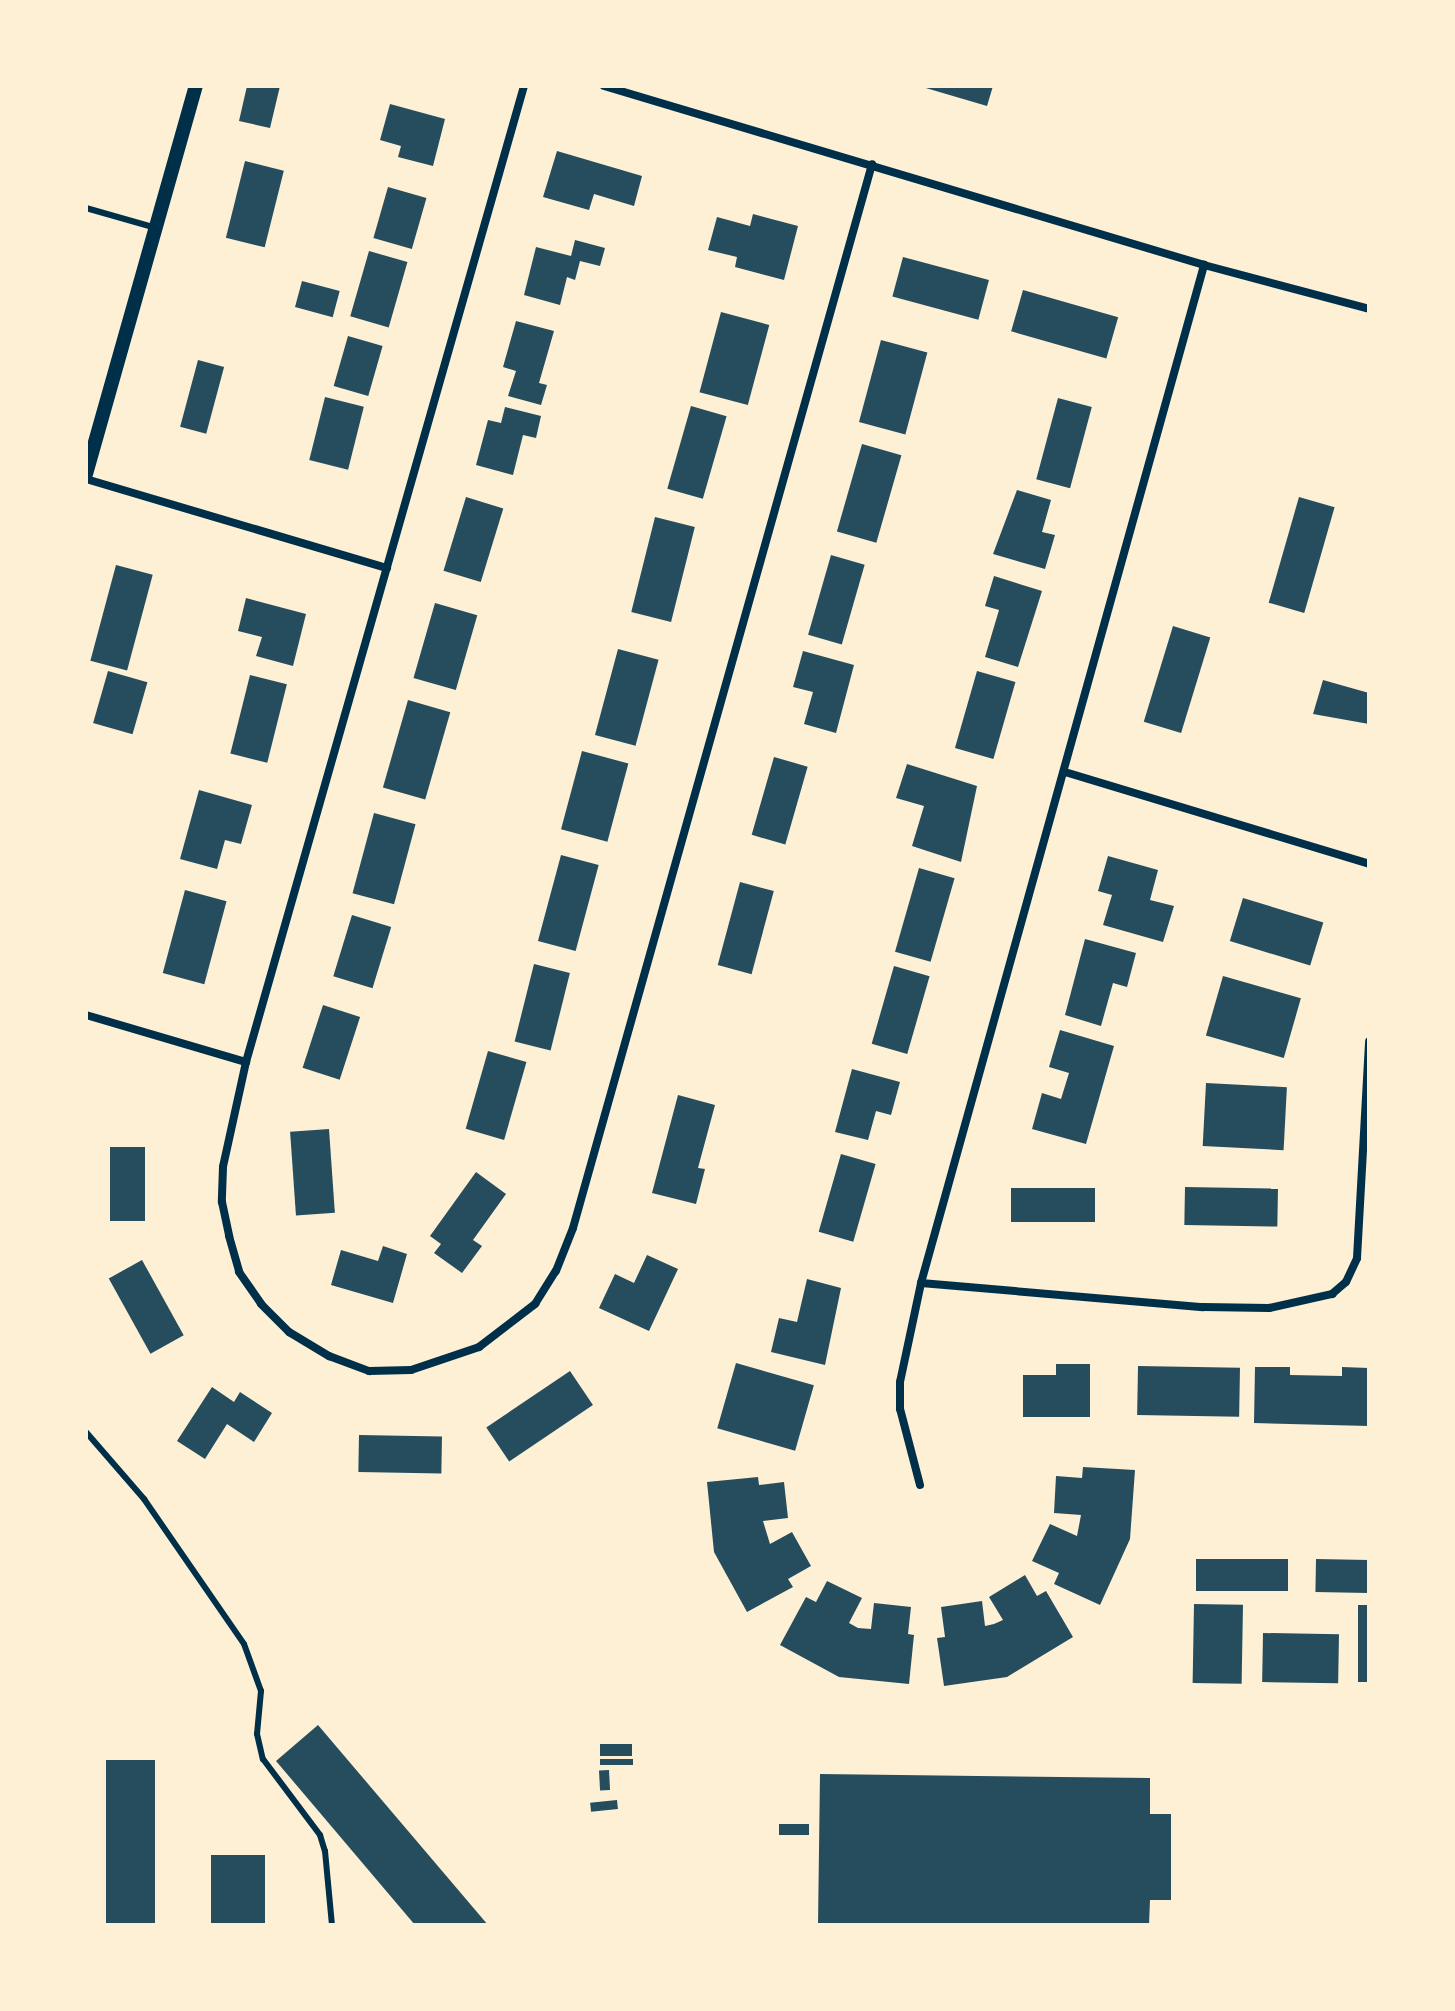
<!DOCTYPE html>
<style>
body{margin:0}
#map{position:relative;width:1455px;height:2011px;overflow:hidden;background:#fdf0d5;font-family:"Source Serif 4",serif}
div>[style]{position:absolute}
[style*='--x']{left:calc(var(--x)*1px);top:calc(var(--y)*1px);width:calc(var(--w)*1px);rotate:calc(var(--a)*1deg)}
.building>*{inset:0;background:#264d5e;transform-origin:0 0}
.service>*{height:6px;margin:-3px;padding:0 3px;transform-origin:3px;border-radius:3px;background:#003049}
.minor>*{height:8px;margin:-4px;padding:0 4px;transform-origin:4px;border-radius:4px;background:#003049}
.tertiary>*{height:14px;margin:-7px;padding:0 7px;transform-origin:7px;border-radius:7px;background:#003049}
span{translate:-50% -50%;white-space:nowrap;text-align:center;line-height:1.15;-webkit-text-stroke:6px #fdf0d5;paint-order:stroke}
.frame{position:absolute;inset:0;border:88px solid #fdf0d5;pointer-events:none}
</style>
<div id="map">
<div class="building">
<i style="clip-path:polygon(247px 86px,280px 86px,270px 128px,239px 121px)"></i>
<i style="clip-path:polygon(919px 86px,993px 86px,987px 106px)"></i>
<i style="clip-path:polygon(390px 104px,445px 119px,433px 166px,398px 157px,401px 146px,380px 140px)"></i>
<i style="clip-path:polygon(557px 151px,642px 176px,634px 206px,594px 194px,589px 210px,543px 197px)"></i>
<i style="left:245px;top:161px;width:40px;height:79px;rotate:14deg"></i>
<i style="left:388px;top:187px;width:40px;height:53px;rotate:16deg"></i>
<i style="clip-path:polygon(753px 214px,798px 226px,784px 280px,735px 267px,737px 257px,708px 250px,717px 217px,750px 226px)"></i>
<i style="clip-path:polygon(575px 240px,605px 248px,600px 266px,580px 261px,575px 280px,567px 277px,560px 305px,524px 295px,536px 247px,571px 256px)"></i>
<i style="left:369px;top:251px;width:40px;height:68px;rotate:16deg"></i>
<i style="left:903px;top:257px;width:89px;height:41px;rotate:15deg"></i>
<i style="left:302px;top:281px;width:39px;height:27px;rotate:15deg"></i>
<i style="left:1023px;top:290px;width:99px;height:43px;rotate:16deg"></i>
<i style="left:721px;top:312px;width:50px;height:83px;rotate:15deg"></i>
<i style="clip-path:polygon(516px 321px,554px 331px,539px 383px,547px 385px,541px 405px,508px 396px,516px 371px,503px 367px)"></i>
<i style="left:348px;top:336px;width:36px;height:52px;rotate:16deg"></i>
<i style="left:881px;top:340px;width:48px;height:85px;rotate:15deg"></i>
<i style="left:198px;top:360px;width:27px;height:69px;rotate:15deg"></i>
<i style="left:325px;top:397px;width:40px;height:65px;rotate:14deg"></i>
<i style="left:1058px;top:398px;width:35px;height:84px;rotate:15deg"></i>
<i style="left:691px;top:406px;width:37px;height:86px;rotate:16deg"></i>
<i style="clip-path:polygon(505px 407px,541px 416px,536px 438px,523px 435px,513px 475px,476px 465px,488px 420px,501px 423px)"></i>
<i style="left:862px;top:444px;width:41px;height:91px;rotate:16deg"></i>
<i style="clip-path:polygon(1017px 490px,1051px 500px,1042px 532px,1055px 535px,1045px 569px,993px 554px)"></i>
<i style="left:466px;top:497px;width:39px;height:77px;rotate:17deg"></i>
<i style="left:1299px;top:497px;width:37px;height:110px;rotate:16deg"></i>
<i style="left:655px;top:517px;width:41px;height:98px;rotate:14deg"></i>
<i style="left:831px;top:555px;width:35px;height:83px;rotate:16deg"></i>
<i style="left:116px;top:565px;width:38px;height:99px;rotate:15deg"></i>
<i style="clip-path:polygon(994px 576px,1042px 591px,1018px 667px,985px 657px,999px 610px,985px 606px)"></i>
<i style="clip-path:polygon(246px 598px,306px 614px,293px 666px,256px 656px,262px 637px,238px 631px)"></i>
<i style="left:435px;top:603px;width:44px;height:78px;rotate:16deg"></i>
<i style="left:1173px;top:626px;width:39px;height:100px;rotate:17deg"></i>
<i style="left:618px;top:649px;width:42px;height:89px;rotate:15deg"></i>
<i style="clip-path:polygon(803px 651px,854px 665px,836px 733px,804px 724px,813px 692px,793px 687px)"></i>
<i style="left:108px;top:671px;width:41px;height:54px;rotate:16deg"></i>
<i style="left:977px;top:671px;width:40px;height:80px;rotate:16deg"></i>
<i style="left:250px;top:675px;width:38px;height:81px;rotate:14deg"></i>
<i style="clip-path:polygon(1323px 680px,1369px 693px,1369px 724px,1313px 714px)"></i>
<i style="left:408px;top:700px;width:44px;height:91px;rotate:16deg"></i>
<i style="left:582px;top:751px;width:48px;height:81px;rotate:15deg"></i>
<i style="left:774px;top:757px;width:35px;height:81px;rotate:16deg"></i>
<i style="clip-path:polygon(907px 764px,977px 786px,961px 862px,912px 846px,924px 806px,896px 798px)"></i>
<i style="clip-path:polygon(199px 790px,252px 805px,241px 844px,225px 840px,217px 869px,180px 859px)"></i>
<i style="left:374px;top:813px;width:43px;height:83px;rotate:15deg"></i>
<i style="left:561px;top:855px;width:39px;height:89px;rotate:15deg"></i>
<i style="clip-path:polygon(1108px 856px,1158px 870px,1150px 900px,1174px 906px,1163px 942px,1103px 925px,1112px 895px,1098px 891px)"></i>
<i style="left:919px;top:868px;width:37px;height:87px;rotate:16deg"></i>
<i style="left:740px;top:882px;width:35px;height:86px;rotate:15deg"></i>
<i style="left:185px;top:890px;width:43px;height:86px;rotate:15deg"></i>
<i style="left:1243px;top:898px;width:84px;height:45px;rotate:17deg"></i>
<i style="left:352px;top:915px;width:41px;height:64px;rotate:17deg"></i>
<i style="clip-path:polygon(1085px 939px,1136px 953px,1127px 987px,1113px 983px,1101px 1026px,1065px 1015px)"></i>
<i style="left:534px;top:964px;width:37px;height:80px;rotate:14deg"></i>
<i style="left:894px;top:966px;width:37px;height:81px;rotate:16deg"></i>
<i style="left:1223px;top:976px;width:81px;height:62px;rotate:16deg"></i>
<i style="left:323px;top:1005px;width:39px;height:66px;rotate:18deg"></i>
<i style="clip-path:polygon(1060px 1030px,1114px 1046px,1086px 1144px,1032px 1129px,1042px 1093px,1061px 1099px,1069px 1073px,1049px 1067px)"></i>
<i style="left:488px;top:1051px;width:40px;height:81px;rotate:16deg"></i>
<i style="clip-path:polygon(852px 1069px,900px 1082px,891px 1115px,876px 1111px,868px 1140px,835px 1132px)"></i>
<i style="left:1206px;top:1083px;width:81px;height:63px;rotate:3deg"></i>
<i style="clip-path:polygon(678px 1095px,715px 1105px,698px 1168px,705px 1169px,696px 1204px,652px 1193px)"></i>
<i style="left:329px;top:1129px;width:84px;height:39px;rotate:86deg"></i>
<i style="left:110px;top:1147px;width:35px;height:74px"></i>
<i style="left:841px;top:1154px;width:36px;height:81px;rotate:16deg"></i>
<i style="clip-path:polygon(476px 1172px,506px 1194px,473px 1240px,482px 1246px,462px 1273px,434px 1253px,441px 1244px,430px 1236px)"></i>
<i style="left:1185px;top:1187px;width:93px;height:38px;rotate:1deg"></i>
<i style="left:1011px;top:1188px;width:84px;height:34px"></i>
<i style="clip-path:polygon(383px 1246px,407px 1254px,393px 1303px,331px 1285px,341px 1250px,378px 1261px)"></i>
<i style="clip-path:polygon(647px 1255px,678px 1269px,649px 1331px,599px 1308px,615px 1274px,634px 1283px)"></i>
<i style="left:142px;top:1260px;width:86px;height:38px;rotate:61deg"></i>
<i style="clip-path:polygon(807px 1279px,841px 1288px,825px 1365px,771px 1352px,779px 1318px,797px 1322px)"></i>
<i style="left:736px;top:1363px;width:81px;height:68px;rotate:16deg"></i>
<i style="clip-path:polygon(1056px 1364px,1090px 1364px,1090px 1417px,1023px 1417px,1023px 1375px,1056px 1375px)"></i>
<i style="left:1138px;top:1366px;width:102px;height:49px;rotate:1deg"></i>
<i style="clip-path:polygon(1255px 1367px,1290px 1367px,1290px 1375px,1342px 1376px,1342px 1367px,1369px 1368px,1369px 1426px,1254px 1423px)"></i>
<i style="left:570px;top:1371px;width:41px;height:101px;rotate:56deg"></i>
<i style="clip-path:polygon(212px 1387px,234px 1402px,240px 1392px,272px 1413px,254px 1442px,227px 1424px,205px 1459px,177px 1441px)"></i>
<i style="left:359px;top:1435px;width:83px;height:37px;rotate:1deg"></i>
<i style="clip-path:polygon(1083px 1467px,1135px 1470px,1130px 1539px,1100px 1605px,1054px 1584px,1059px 1573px,1032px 1561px,1050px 1524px,1077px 1536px,1081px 1515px,1054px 1513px,1056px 1476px,1082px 1478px)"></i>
<i style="clip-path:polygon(758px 1477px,759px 1485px,784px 1482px,788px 1518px,763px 1521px,770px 1544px,792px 1532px,811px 1566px,788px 1579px,793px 1587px,747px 1612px,714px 1552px,707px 1482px)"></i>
<i style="left:1196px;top:1559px;width:92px;height:32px"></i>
<i style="left:1316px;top:1559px;width:53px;height:33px;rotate:1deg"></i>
<i style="clip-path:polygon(1025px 1575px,1037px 1596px,1046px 1591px,1073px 1637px,1007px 1677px,944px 1686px,937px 1638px,945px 1637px,941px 1607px,982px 1601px,985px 1626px,994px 1624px,1003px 1620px,989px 1597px)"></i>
<i style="clip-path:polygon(827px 1581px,862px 1598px,849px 1623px,858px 1628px,871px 1629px,874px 1603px,911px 1607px,908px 1634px,914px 1635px,909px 1684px,839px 1677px,780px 1645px,806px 1597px,816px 1602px)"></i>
<i style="left:1194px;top:1604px;width:49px;height:79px;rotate:1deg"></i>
<i style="left:1358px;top:1605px;width:11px;height:77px"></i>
<i style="left:1263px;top:1633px;width:76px;height:49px;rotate:1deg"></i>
<i style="clip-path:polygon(318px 1725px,488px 1925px,415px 1925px,276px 1761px)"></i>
<i style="left:632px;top:1744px;width:12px;height:32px;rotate:90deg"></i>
<i style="left:600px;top:1759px;width:33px;height:6px"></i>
<i style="left:106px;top:1760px;width:49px;height:165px"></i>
<i style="left:609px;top:1770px;width:20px;height:10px;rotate:87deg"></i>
<i style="clip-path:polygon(820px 1774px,1150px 1778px,1150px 1814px,1171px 1814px,1171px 1900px,1150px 1900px,1149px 1925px,818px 1925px)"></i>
<i style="left:617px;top:1800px;width:9px;height:27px;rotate:84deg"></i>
<i style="left:779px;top:1824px;width:30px;height:11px"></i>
<i style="left:211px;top:1855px;width:54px;height:70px"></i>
</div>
<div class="service">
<i style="--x:86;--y:208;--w:73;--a:15.9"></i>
<i style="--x:86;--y:1432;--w:89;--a:49.1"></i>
<i style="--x:144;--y:1499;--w:176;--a:55.4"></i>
<i style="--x:244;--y:1644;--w:50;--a:70.1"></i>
<i style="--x:261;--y:1691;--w:43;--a:95.3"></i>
<i style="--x:257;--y:1734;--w:26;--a:77"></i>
<i style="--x:263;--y:1759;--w:95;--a:53.1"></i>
<i style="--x:320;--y:1835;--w:17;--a:73"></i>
<i style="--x:325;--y:1851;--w:74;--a:84.6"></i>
</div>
<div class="minor">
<i style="--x:524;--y:86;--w:1015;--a:105.9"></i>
<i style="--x:246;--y:1062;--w:107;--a:102.4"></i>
<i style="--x:223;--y:1167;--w:35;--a:92"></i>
<i style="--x:222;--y:1202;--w:35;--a:78"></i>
<i style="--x:229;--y:1236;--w:37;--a:74"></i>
<i style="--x:239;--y:1272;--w:39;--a:55"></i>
<i style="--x:261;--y:1304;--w:40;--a:45"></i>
<i style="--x:289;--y:1332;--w:47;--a:31"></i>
<i style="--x:329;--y:1356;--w:43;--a:20.6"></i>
<i style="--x:369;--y:1371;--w:42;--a:-1.4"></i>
<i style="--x:411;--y:1370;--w:72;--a:-18.7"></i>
<i style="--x:479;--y:1347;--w:71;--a:-37.5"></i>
<i style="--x:535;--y:1304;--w:39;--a:-58"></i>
<i style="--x:556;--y:1271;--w:46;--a:-68.4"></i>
<i style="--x:573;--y:1228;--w:1105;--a:-74.3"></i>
<i style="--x:604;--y:86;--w:626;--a:16.61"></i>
<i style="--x:1204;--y:265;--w:171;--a:14.9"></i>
<i style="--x:86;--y:479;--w:314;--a:16.5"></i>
<i style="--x:1065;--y:772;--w:318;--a:16.8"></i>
<i style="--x:86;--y:1015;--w:167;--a:16.4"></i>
<i style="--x:921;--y:1283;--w:283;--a:4.9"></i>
<i style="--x:1203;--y:1307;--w:66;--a:0.9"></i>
<i style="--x:1269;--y:1308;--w:65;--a:-12.5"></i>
<i style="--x:1332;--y:1294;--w:18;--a:-41"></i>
<i style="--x:1346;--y:1282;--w:26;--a:-65"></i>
<i style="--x:1357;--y:1258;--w:217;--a:-86.8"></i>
<i style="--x:920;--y:1485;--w:79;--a:-104.7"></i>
<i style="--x:900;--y:1409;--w:27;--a:-90"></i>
<i style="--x:900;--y:1382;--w:101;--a:-78"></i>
<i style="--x:921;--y:1283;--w:1057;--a:-74.46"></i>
</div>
<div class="tertiary">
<i style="--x:86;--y:474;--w:403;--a:-74.2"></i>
</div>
<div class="frame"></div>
</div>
